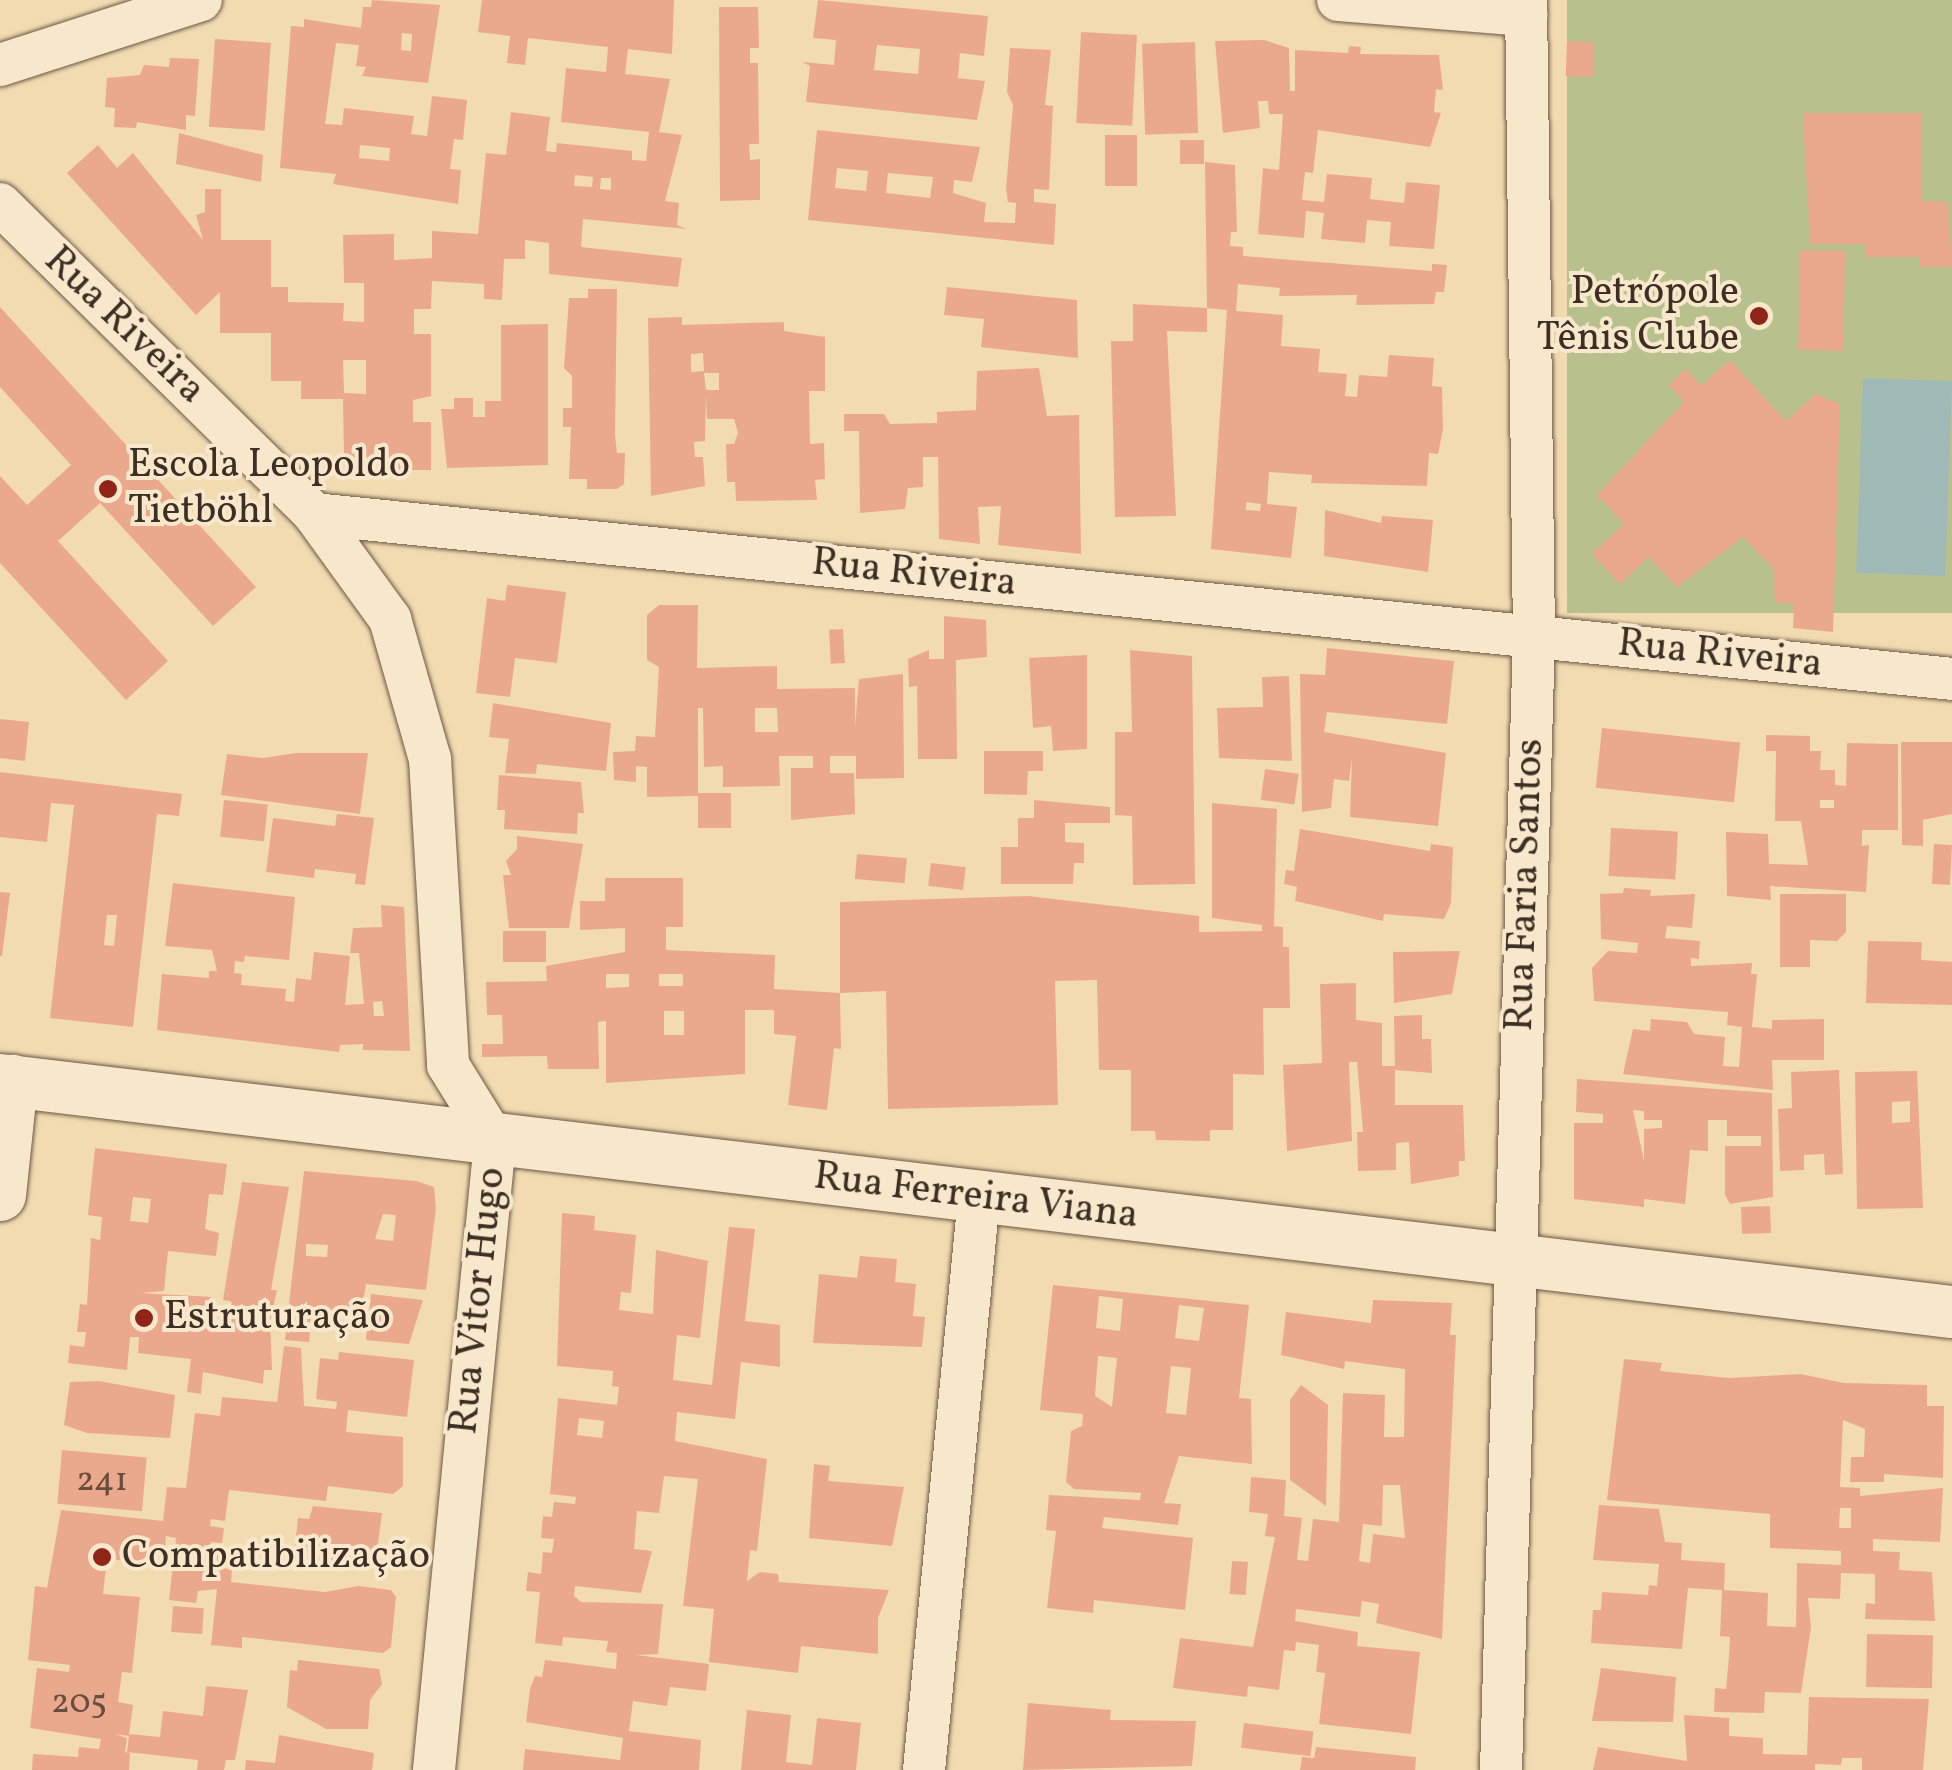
<!DOCTYPE html>
<meta charset="utf-8">
<style>
body{margin:0}
#map{position:relative;width:1952px;height:1770px;overflow:hidden;background:#f3dbb1;font-family:Vollkorn,serif}
div>[style]{position:absolute}
[style*='--x']{left:calc(var(--x)*1px);top:calc(var(--y)*1px);width:calc(var(--w)*1px);rotate:calc(var(--a)*1deg)}
.green>*{inset:0;background:#b8c18e;transform-origin:0 0}
.water>*{inset:0;background:#9fb9b6;transform-origin:0 0}
.building>*{inset:0;background:#eaa98d;transform-origin:0 0}
.roads{filter:drop-shadow(0 0 2px #6b5947) drop-shadow(0 0 2px #6b5947)}
.minor>*{height:42px;margin:-21px;padding:0 21px;transform-origin:21px;border-radius:21px;background:#f7e8cc}
.tertiary>*{height:52px;margin:-26px;padding:0 26px;transform-origin:26px;border-radius:26px;background:#f7e8cc}
.dots>*{width:28px;height:28px;translate:-50% -50%;box-sizing:border-box;border:5px solid #f7e8cc;border-radius:50%}
span{translate:-50% -50%;white-space:nowrap;text-align:center;line-height:1.15;-webkit-text-stroke:8px #f7e8cc;paint-order:stroke}
.number-label{font-size:35px;color:#694d3e}
.number-label span{-webkit-text-stroke-width:0}
.poi-label{font-size:40px;color:#3e2e24}
.right{translate:-100% -50%;text-align:right}
.left{translate:0 -50%;text-align:left}
.street-label{font-size:40px;color:#3e2e24}
</style>
<div id="map">
<div class="green">
<i style="left:1567px;top:0;width:385px;height:613px"></i>
</div>
<div class="water">
<i style="left:1863px;top:378px;width:89px;height:195px;rotate:2deg"></i>
</div>
<div class="building">
<i style="clip-path:polygon(evenodd,372px 0,440px 5px,428px 83px,362px 76px,366px 67px,356px 66px,359px 45px,336px 43px,325px 124px,342px 125px,344px 108px,414px 116px,411px 134px,427px 136px,432px 96px,467px 100px,463px 140px,454px 139px,450px 169px,461px 170px,458px 204px,333px 184px,336px 174px,280px 168px,291px 26px,304px 27px,304px 19px,361px 28px,363px 7px,371px 7px,372px 0,402px 33px,412px 34px,411px 51px,401px 50px,402px 33px,372px 0,360px 145px,390px 148px,389px 161px,359px 158px,360px 145px)"></i>
<i style="clip-path:polygon(evenodd,482px 0,674px 0,672px 54px,628px 49px,625px 74px,670px 79px,659px 132px,682px 135px,665px 201px,679px 203px,677px 225px,687px 229px,583px 219px,581px 247px,682px 258px,678px 287px,549px 274px,549px 243px,525px 240px,525px 259px,504px 259px,502px 300px,484px 299px,484px 284px,432px 281px,431px 309px,414px 309px,414px 334px,431px 334px,431px 396px,413px 400px,413px 422px,431px 422px,431px 470px,392px 470px,392px 461px,344px 456px,343px 399px,301px 399px,301px 381px,271px 381px,271px 333px,220px 333px,220px 292px,196px 315px,67px 173px,98px 145px,117px 168px,133px 153px,203px 240px,196px 215px,205px 212px,205px 189px,221px 189px,221px 240px,271px 240px,271px 287px,288px 287px,288px 302px,344px 303px,343px 321px,364px 322px,364px 283px,344px 283px,343px 235px,394px 234px,394px 260px,432px 258px,432px 231px,478px 234px,486px 153px,506px 155px,511px 112px,550px 117px,546px 151px,556px 152px,557px 143px,632px 151px,632px 160px,646px 161px,649px 132px,561px 122px,566px 68px,606px 72px,608px 47px,528px 38px,525px 65px,507px 63px,510px 36px,478px 32px,482px 0,575px 175px,593px 177px,592px 187px,574px 186px,575px 175px,482px 0,601px 178px,611px 178px,611px 190px,600px 189px,601px 178px,482px 0,343px 360px,366px 360px,366px 394px,344px 393px,343px 360px)"></i>
<i style="clip-path:polygon(evenodd,818px 0,988px 16px,984px 56px,960px 53px,958px 78px,985px 81px,977px 120px,806px 102px,810px 66px,802px 62px,834px 65px,836px 40px,813px 38px,818px 0,877px 45px,920px 49px,918px 74px,874px 70px,877px 45px)"></i>
<i style="clip-path:polygon(719px 7px,758px 7px,759px 48px,750px 48px,750px 63px,758px 63px,759px 144px,749px 144px,750px 160px,760px 159px,760px 200px,720px 201px)"></i>
<i style="left:1081px;top:32px;width:56px;height:91px;rotate:3deg"></i>
<i style="left:215px;top:39px;width:56px;height:88px;rotate:4deg"></i>
<i style="clip-path:polygon(1264px 40px,1289px 48px,1290px 91px,1295px 91px,1295px 50px,1348px 53px,1349px 46px,1361px 47px,1360px 54px,1439px 55px,1443px 90px,1436px 89px,1434px 112px,1441px 113px,1430px 147px,1318px 130px,1313px 173px,1305px 172px,1302px 200px,1324px 202px,1327px 174px,1372px 178px,1370px 199px,1404px 203px,1406px 182px,1440px 185px,1434px 249px,1389px 246px,1391px 222px,1367px 220px,1365px 243px,1321px 239px,1324px 213px,1306px 211px,1304px 238px,1258px 234px,1263px 168px,1279px 170px,1283px 114px,1269px 114px,1268px 101px,1258px 101px,1260px 128px,1223px 133px,1215px 41px)"></i>
<i style="left:1567px;top:41px;width:27px;height:35px;rotate:2deg"></i>
<i style="left:1195px;top:42px;width:91px;height:53px;rotate:88deg"></i>
<i style="clip-path:polygon(evenodd,1010px 48px,1051px 50px,1045px 105px,1053px 106px,1049px 190px,1034px 189px,1034px 202px,1056px 204px,1054px 245px,808px 220px,817px 130px,980px 147px,972px 182px,954px 180px,953px 193px,986px 203px,984px 222px,1015px 223px,1016px 203px,1008px 202px,1006px 189px,1013px 105px,1007px 92px,1010px 48px,837px 168px,868px 171px,866px 191px,835px 188px,837px 168px,1010px 48px,888px 173px,933px 177px,930px 198px,886px 193px,888px 173px)"></i>
<i style="clip-path:polygon(170px 58px,199px 59px,195px 116px,186px 115px,186px 130px,137px 122px,136px 128px,114px 127px,115px 108px,105px 107px,107px 78px,140px 75px,144px 65px,169px 67px)"></i>
<i style="clip-path:polygon(1803px 113px,1922px 113px,1921px 201px,1948px 202px,1952px 267px,1920px 267px,1920px 257px,1865px 257px,1865px 244px,1810px 244px)"></i>
<i style="clip-path:polygon(179px 133px,263px 155px,261px 182px,176px 164px)"></i>
<i style="left:1105px;top:135px;width:32px;height:51px"></i>
<i style="left:1204px;top:140px;width:24px;height:24px;rotate:90deg"></i>
<i style="clip-path:polygon(evenodd,1205px 162px,1235px 165px,1237px 232px,1231px 232px,1230px 246px,1243px 247px,1243px 256px,1432px 271px,1432px 264px,1447px 265px,1444px 292px,1436px 292px,1434px 304px,1356px 305px,1357px 295px,1279px 296px,1280px 288px,1238px 284px,1236px 311px,1283px 315px,1281px 346px,1320px 349px,1318px 372px,1347px 374px,1345px 396px,1357px 397px,1359px 375px,1387px 377px,1389px 355px,1434px 358px,1432px 386px,1442px 387px,1443px 429px,1438px 454px,1429px 453px,1427px 486px,1311px 483px,1312px 475px,1269px 472px,1267px 504px,1297px 507px,1291px 558px,1211px 549px,1227px 310px,1207px 308px,1205px 162px,1246px 502px,1261px 504px,1260px 511px,1246px 510px,1246px 502px)"></i>
<i style="left:1800px;top:250px;width:45px;height:100px;rotate:1deg"></i>
<i style="clip-path:polygon(947px 287px,1077px 300px,1078px 358px,981px 347px,984px 319px,944px 315px)"></i>
<i style="clip-path:polygon(588px 289px,617px 289px,615px 435px,617px 453px,625px 453px,624px 484px,617px 489px,587px 489px,587px 479px,569px 479px,571px 427px,563px 427px,563px 408px,572px 408px,572px 376px,564px 368px,569px 298px,588px 298px)"></i>
<i style="clip-path:polygon(1133px 304px,1207px 308px,1207px 332px,1167px 331px,1176px 516px,1115px 517px,1111px 341px,1133px 341px)"></i>
<i style="clip-path:polygon(0 307px,256px 587px,213px 626px,100px 503px,58px 541px,168px 661px,126px 700px,0 563px,0 476px,27px 505px,71px 465px,0 387px)"></i>
<i style="clip-path:polygon(evenodd,682px 317px,682px 325px,784px 322px,784px 331px,825px 337px,825px 391px,809px 391px,810px 444px,824px 443px,825px 479px,815px 480px,817px 500px,736px 501px,735px 482px,727px 482px,726px 444px,734px 444px,738px 433px,734px 419px,707px 419px,706px 395px,705px 441px,694px 442px,695px 457px,703px 457px,705px 486px,651px 496px,648px 318px,682px 317px,703px 353px,704px 371px,691px 372px,691px 354px,703px 353px,682px 317px,704px 373px,719px 373px,719px 390px,706px 390px,704px 373px)"></i>
<i style="clip-path:polygon(548px 324px,548px 465px,447px 468px,441px 409px,454px 409px,454px 398px,473px 398px,473px 417px,485px 417px,485px 401px,501px 401px,501px 325px)"></i>
<i style="clip-path:polygon(1730px 360px,1786px 421px,1816px 394px,1840px 404px,1833px 632px,1793px 628px,1794px 604px,1775px 602px,1774px 569px,1743px 537px,1677px 587px,1649px 557px,1620px 584px,1592px 554px,1624px 524px,1597px 495px,1684px 402px,1669px 385px,1686px 369px,1701px 386px)"></i>
<i style="clip-path:polygon(1039px 368px,1047px 416px,1079px 415px,1081px 554px,998px 545px,1001px 506px,978px 507px,980px 544px,939px 539px,938px 457px,923px 457px,923px 487px,908px 488px,905px 509px,860px 513px,859px 431px,844px 431px,844px 414px,884px 414px,890px 424px,937px 423px,937px 412px,976px 410px,977px 371px)"></i>
<i style="clip-path:polygon(1325px 510px,1381px 523px,1382px 516px,1433px 520px,1428px 572px,1324px 556px)"></i>
<i style="clip-path:polygon(507px 585px,566px 592px,557px 663px,515px 658px,510px 697px,476px 693px,487px 598px,505px 601px)"></i>
<i style="clip-path:polygon(evenodd,659px 605px,698px 605px,697px 668px,777px 666px,777px 689px,855px 688px,855px 727px,859px 679px,903px 674px,904px 778px,856px 779px,856px 756px,830px 756px,830px 773px,854px 773px,855px 814px,791px 820px,791px 768px,813px 768px,813px 756px,779px 756px,780px 786px,723px 787px,723px 766px,704px 767px,703px 708px,698px 708px,698px 793px,731px 793px,731px 828px,698px 828px,698px 796px,647px 797px,647px 767px,636px 766px,636px 782px,614px 780px,613px 752px,635px 751px,636px 736px,655px 737px,659px 667px,647px 660px,647px 615px,659px 605px,755px 708px,777px 708px,778px 732px,755px 732px,755px 708px)"></i>
<i style="clip-path:polygon(944px 616px,986px 620px,987px 657px,956px 660px,957px 759px,918px 759px,917px 686px,909px 687px,908px 659px,929px 650px,929px 659px,944px 659px)"></i>
<i style="left:843px;top:629px;width:34px;height:14px;rotate:87deg"></i>
<i style="clip-path:polygon(1327px 648px,1454px 661px,1447px 724px,1327px 712px,1324px 732px,1446px 753px,1438px 826px,1350px 817px,1352px 758px,1349px 781px,1334px 779px,1331px 808px,1302px 812px,1300px 674px,1325px 675px)"></i>
<i style="clip-path:polygon(1130px 650px,1192px 656px,1195px 884px,1133px 885px,1132px 816px,1115px 815px,1115px 732px,1132px 732px)"></i>
<i style="clip-path:polygon(1087px 655px,1087px 749px,1053px 751px,1051px 726px,1033px 728px,1029px 658px)"></i>
<i style="clip-path:polygon(1289px 676px,1292px 761px,1219px 758px,1217px 708px,1263px 707px,1262px 677px)"></i>
<i style="clip-path:polygon(493px 703px,611px 723px,606px 771px,537px 764px,536px 774px,505px 773px,509px 739px,489px 737px)"></i>
<i style="clip-path:polygon(0 719px,29px 722px,25px 761px,0 758px)"></i>
<i style="left:1602px;top:728px;width:139px;height:60px;rotate:6deg"></i>
<i style="clip-path:polygon(evenodd,1766px 735px,1810px 736px,1810px 751px,1821px 751px,1820px 770px,1835px 770px,1835px 785px,1846px 786px,1847px 743px,1898px 744px,1898px 830px,1862px 830px,1862px 846px,1869px 845px,1866px 892px,1770px 886px,1771px 900px,1727px 896px,1726px 832px,1768px 834px,1769px 864px,1808px 865px,1801px 821px,1775px 821px,1776px 751px,1766px 751px,1766px 735px,1820px 800px,1834px 800px,1834px 808px,1820px 808px,1820px 800px)"></i>
<i style="clip-path:polygon(1901px 742px,1952px 742px,1952px 814px,1923px 820px,1923px 846px,1902px 845px)"></i>
<i style="clip-path:polygon(984px 751px,1043px 751px,1043px 771px,1028px 771px,1027px 795px,984px 794px)"></i>
<i style="clip-path:polygon(296px 753px,368px 753px,360px 814px,221px 795px,227px 754px,263px 758px)"></i>
<i style="left:1265px;top:769px;width:34px;height:31px;rotate:8deg"></i>
<i style="clip-path:polygon(evenodd,0 772px,182px 794px,179px 816px,157px 814px,133px 1027px,50px 1018px,74px 805px,51px 803px,47px 842px,0 837px,0 772px,107px 915px,117px 915px,114px 946px,104px 945px,107px 915px)"></i>
<i style="clip-path:polygon(499px 775px,581px 782px,584px 813px,578px 813px,577px 834px,504px 829px,505px 810px,497px 810px)"></i>
<i style="left:224px;top:800px;width:44px;height:37px;rotate:6deg"></i>
<i style="clip-path:polygon(1034px 800px,1110px 807px,1110px 823px,1065px 823px,1065px 842px,1084px 843px,1084px 863px,1074px 863px,1073px 884px,1001px 884px,1001px 847px,1018px 847px,1018px 818px,1034px 818px)"></i>
<i style="clip-path:polygon(evenodd,1212px 803px,1277px 809px,1274px 926px,1283px 927px,1283px 947px,1289px 947px,1290px 1008px,1263px 1008px,1264px 1075px,1233px 1074px,1233px 1130px,1210px 1130px,1210px 1141px,1156px 1140px,1155px 1131px,1131px 1131px,1131px 1070px,1099px 1070px,1097px 980px,1055px 981px,1058px 1105px,888px 1109px,886px 991px,840px 993px,841px 1049px,834px 1048px,827px 1110px,788px 1105px,796px 1036px,774px 1034px,774px 1010px,745px 1010px,745px 1074px,606px 1083px,606px 1021px,598px 1022px,599px 1069px,548px 1069px,547px 1056px,482px 1057px,482px 1044px,503px 1044px,502px 1015px,487px 1015px,486px 982px,547px 981px,546px 966px,625px 952px,625px 928px,580px 930px,580px 901px,605px 901px,605px 878px,683px 878px,683px 927px,666px 927px,666px 950px,775px 955px,774px 989px,840px 993px,840px 902px,1028px 896px,1199px 916px,1199px 932px,1262px 931px,1262px 925px,1212px 918px,1212px 803px,606px 974px,629px 974px,629px 987px,606px 988px,606px 974px,1212px 803px,659px 974px,683px 974px,683px 986px,659px 986px,659px 974px,1212px 803px,664px 1011px,684px 1011px,684px 1035px,664px 1035px,664px 1011px)"></i>
<i style="clip-path:polygon(337px 814px,374px 818px,365px 885px,355px 884px,356px 874px,315px 869px,314px 878px,266px 872px,273px 818px,335px 826px)"></i>
<i style="left:1611px;top:828px;width:67px;height:48px;rotate:3deg"></i>
<i style="clip-path:polygon(1300px 829px,1430px 851px,1431px 844px,1453px 847px,1451px 903px,1444px 919px,1384px 914px,1383px 921px,1295px 901px,1297px 887px,1284px 884px,1286px 870px,1294px 871px)"></i>
<i style="clip-path:polygon(517px 836px,583px 844px,569px 928px,509px 928px,503px 875px,511px 875px,506px 861px,517px 849px)"></i>
<i style="left:1934px;top:844px;width:18px;height:40px;rotate:3deg"></i>
<i style="left:857px;top:854px;width:50px;height:25px;rotate:5deg"></i>
<i style="left:931px;top:863px;width:35px;height:23px;rotate:7deg"></i>
<i style="clip-path:polygon(evenodd,173px 883px,295px 897px,289px 960px,245px 956px,244px 962px,235px 961px,234px 973px,242px 974px,241px 985px,286px 989px,285px 1001px,294px 1002px,296px 978px,311px 980px,314px 952px,350px 956px,345px 1005px,364px 1004px,359px 953px,350px 953px,353px 928px,382px 927px,381px 905px,404px 907px,410px 1051px,363px 1050px,363px 1044px,340px 1045px,339px 1052px,157px 1030px,162px 974px,209px 978px,209px 971px,217px 971px,212px 950px,165px 946px,173px 883px,382px 1001px,384px 1016px,374px 1016px,373px 1002px,382px 1001px)"></i>
<i style="clip-path:polygon(1624px 888px,1651px 890px,1650px 896px,1695px 894px,1692px 928px,1667px 926px,1665px 938px,1700px 941px,1699px 959px,1691px 958px,1691px 966px,1752px 963px,1751px 974px,1757px 974px,1752px 1027px,1772px 1029px,1772px 1020px,1824px 1019px,1824px 1060px,1772px 1060px,1773px 1090px,1623px 1074px,1633px 1029px,1650px 1031px,1651px 1019px,1687px 1022px,1694px 1034px,1725px 1037px,1723px 1066px,1739px 1067px,1742px 1027px,1727px 1025px,1728px 1012px,1594px 1001px,1592px 968px,1608px 951px,1637px 953px,1638px 943px,1601px 939px,1600px 894px,1623px 893px)"></i>
<i style="clip-path:polygon(0 892px,10px 893px,2px 956px,0 956px)"></i>
<i style="clip-path:polygon(1780px 894px,1846px 894px,1846px 932px,1837px 941px,1810px 940px,1810px 967px,1780px 967px)"></i>
<i style="left:503px;top:931px;width:43px;height:31px"></i>
<i style="clip-path:polygon(1868px 941px,1922px 942px,1921px 960px,1952px 962px,1952px 1005px,1866px 1003px)"></i>
<i style="clip-path:polygon(1460px 951px,1452px 994px,1394px 1003px,1393px 952px)"></i>
<i style="clip-path:polygon(1356px 983px,1356px 1020px,1382px 1023px,1382px 1066px,1395px 1066px,1395px 1105px,1463px 1105px,1465px 1161px,1459px 1161px,1459px 1176px,1411px 1184px,1409px 1142px,1396px 1143px,1396px 1170px,1358px 1171px,1357px 1132px,1363px 1132px,1357px 1062px,1349px 1062px,1352px 1141px,1287px 1151px,1283px 1065px,1322px 1063px,1320px 984px)"></i>
<i style="clip-path:polygon(1422px 1015px,1422px 1039px,1431px 1039px,1432px 1073px,1395px 1070px,1394px 1016px)"></i>
<i style="clip-path:polygon(1839px 1070px,1843px 1174px,1825px 1175px,1824px 1154px,1804px 1155px,1804px 1170px,1780px 1171px,1778px 1109px,1792px 1108px,1791px 1072px)"></i>
<i style="clip-path:polygon(evenodd,1917px 1071px,1923px 1208px,1857px 1209px,1855px 1072px,1917px 1071px,1910px 1101px,1910px 1122px,1892px 1123px,1892px 1102px,1910px 1101px)"></i>
<i style="clip-path:polygon(evenodd,1577px 1079px,1772px 1093px,1773px 1197px,1730px 1204px,1725px 1195px,1725px 1146px,1761px 1146px,1761px 1136px,1727px 1136px,1727px 1120px,1708px 1120px,1708px 1151px,1690px 1150px,1685px 1204px,1644px 1199px,1644px 1207px,1574px 1199px,1574px 1123px,1603px 1123px,1603px 1114px,1576px 1112px,1577px 1079px,1633px 1110px,1644px 1111px,1644px 1120px,1662px 1120px,1662px 1128px,1644px 1129px,1644px 1161px,1633px 1110px)"></i>
<i style="clip-path:polygon(evenodd,95px 1148px,227px 1164px,223px 1195px,209px 1194px,205px 1229px,219px 1233px,216px 1256px,168px 1251px,164px 1291px,141px 1293px,212px 1297px,208px 1330px,220px 1332px,222px 1317px,229px 1318px,230px 1301px,223px 1300px,242px 1182px,289px 1187px,271px 1290px,277px 1290px,270px 1322px,272px 1370px,264px 1370px,263px 1384px,203px 1372px,201px 1394px,187px 1392px,191px 1359px,138px 1353px,139px 1337px,130px 1337px,127px 1370px,68px 1363px,70px 1345px,84px 1347px,86px 1332px,77px 1332px,80px 1304px,87px 1305px,91px 1238px,100px 1240px,102px 1217px,88px 1215px,95px 1148px,133px 1197px,151px 1199px,148px 1223px,130px 1221px,133px 1197px)"></i>
<i style="clip-path:polygon(evenodd,304px 1171px,416px 1181px,434px 1187px,436px 1208px,426px 1290px,366px 1284px,361px 1314px,312px 1309px,309px 1342px,285px 1340px,304px 1171px,383px 1214px,396px 1215px,393px 1241px,375px 1239px,383px 1214px,304px 1171px,306px 1244px,328px 1245px,327px 1257px,306px 1256px,306px 1244px)"></i>
<i style="left:1770px;top:1206px;width:27px;height:29px;rotate:88deg"></i>
<i style="clip-path:polygon(evenodd,562px 1213px,595px 1216px,594px 1230px,636px 1235px,631px 1293px,621px 1292px,619px 1310px,653px 1314px,656px 1250px,708px 1261px,700px 1338px,677px 1335px,673px 1380px,712px 1385px,729px 1227px,755px 1229px,745px 1321px,780px 1325px,780px 1367px,741px 1362px,735px 1419px,677px 1412px,675px 1441px,767px 1459px,757px 1551px,750px 1550px,747px 1581px,760px 1572px,778px 1574px,779px 1582px,889px 1590px,878px 1618px,878px 1654px,801px 1646px,798px 1673px,709px 1662px,714px 1609px,683px 1606px,698px 1479px,664px 1476px,659px 1513px,637px 1511px,634px 1549px,652px 1551px,641px 1593px,575px 1586px,574px 1596px,581px 1602px,663px 1604px,658px 1654px,636px 1655px,709px 1664px,706px 1691px,670px 1687px,667px 1706px,633px 1701px,629px 1731px,701px 1740px,699px 1770px,523px 1770px,525px 1749px,620px 1760px,623px 1738px,526px 1722px,530px 1689px,535px 1676px,542px 1677px,545px 1660px,616px 1669px,617px 1653px,606px 1652px,608px 1641px,563px 1637px,562px 1646px,535px 1643px,540px 1592px,526px 1591px,528px 1572px,541px 1574px,543px 1552px,552px 1553px,554px 1539px,541px 1538px,543px 1516px,552px 1517px,554px 1502px,575px 1504px,576px 1497px,550px 1494px,558px 1398px,617px 1405px,619px 1387px,612px 1386px,613px 1371px,557px 1366px,562px 1213px,579px 1418px,604px 1421px,602px 1438px,577px 1435px,579px 1418px)"></i>
<i style="clip-path:polygon(860px 1256px,897px 1259px,895px 1282px,916px 1284px,913px 1316px,925px 1317px,922px 1347px,813px 1343px,819px 1274px,857px 1278px)"></i>
<i style="clip-path:polygon(evenodd,1053px 1285px,1249px 1305px,1239px 1398px,1251px 1399px,1252px 1464px,1179px 1456px,1164px 1503px,1181px 1504px,1178px 1525px,1104px 1517px,1102px 1528px,1193px 1538px,1185px 1610px,1094px 1600px,1093px 1613px,1047px 1608px,1056px 1531px,1046px 1530px,1049px 1495px,1140px 1500px,1141px 1493px,1074px 1489px,1066px 1482px,1071px 1431px,1082px 1426px,1083px 1414px,1040px 1410px,1053px 1285px,1099px 1296px,1123px 1299px,1120px 1331px,1096px 1328px,1099px 1296px,1053px 1285px,1179px 1305px,1204px 1308px,1199px 1341px,1175px 1338px,1179px 1305px,1053px 1285px,1098px 1356px,1117px 1358px,1112px 1407px,1095px 1396px,1098px 1356px,1053px 1285px,1171px 1366px,1191px 1368px,1186px 1415px,1166px 1413px,1171px 1366px)"></i>
<i style="clip-path:polygon(371px 1294px,423px 1300px,409px 1344px,366px 1340px)"></i>
<i style="clip-path:polygon(evenodd,1373px 1300px,1452px 1303px,1450px 1335px,1456px 1335px,1442px 1639px,1376px 1623px,1379px 1604px,1362px 1601px,1360px 1617px,1296px 1609px,1295px 1621px,1358px 1632px,1357px 1646px,1420px 1652px,1411px 1734px,1319px 1724px,1325px 1673px,1316px 1672px,1319px 1645px,1296px 1642px,1295px 1651px,1284px 1650px,1279px 1690px,1248px 1686px,1247px 1697px,1173px 1688px,1180px 1638px,1253px 1647px,1275px 1537px,1265px 1536px,1268px 1514px,1249px 1512px,1251px 1477px,1286px 1480px,1284px 1516px,1302px 1518px,1297px 1560px,1308px 1561px,1313px 1519px,1339px 1522px,1343px 1393px,1385px 1395px,1384px 1437px,1404px 1437px,1405px 1369px,1345px 1361px,1344px 1369px,1281px 1355px,1286px 1312px,1371px 1323px,1373px 1300px,1383px 1485px,1400px 1485px,1405px 1538px,1373px 1534px,1370px 1563px,1359px 1561px,1363px 1524px,1382px 1526px,1383px 1485px)"></i>
<i style="clip-path:polygon(284px 1346px,301px 1348px,304px 1406px,336px 1409px,337px 1402px,316px 1399px,320px 1358px,338px 1360px,339px 1352px,414px 1360px,407px 1417px,348px 1410px,346px 1432px,403px 1437px,403px 1486px,393px 1494px,328px 1486px,326px 1501px,229px 1490px,225px 1521px,211px 1519px,210px 1526px,224px 1528px,222px 1543px,211px 1542px,209px 1553px,221px 1555px,219px 1568px,232px 1569px,231px 1582px,325px 1592px,358px 1586px,391px 1590px,396px 1597px,391px 1647px,383px 1653px,242px 1637px,242px 1648px,211px 1645px,217px 1589px,198px 1591px,196px 1603px,169px 1600px,176px 1538px,166px 1536px,165px 1548px,154px 1547px,152px 1563px,107px 1559px,103px 1594px,140px 1597px,132px 1673px,122px 1672px,118px 1702px,133px 1705px,129px 1734px,160px 1737px,163px 1711px,203px 1716px,206px 1686px,248px 1690px,235px 1760px,226px 1760px,224px 1770px,197px 1770px,198px 1760px,127px 1752px,129px 1736px,115px 1734px,127px 1738px,125px 1752px,130px 1753px,129px 1770px,32px 1770px,33px 1754px,78px 1757px,79px 1747px,99px 1749px,101px 1739px,30px 1728px,37px 1668px,69px 1672px,70px 1665px,28px 1660px,35px 1586px,47px 1588px,61px 1510px,163px 1521px,167px 1487px,186px 1488px,195px 1413px,220px 1416px,222px 1397px,277px 1402px)"></i>
<i style="clip-path:polygon(evenodd,1624px 1359px,1662px 1363px,1660px 1371px,1729px 1378px,1800px 1374px,1844px 1383px,1927px 1385px,1927px 1406px,1944px 1406px,1943px 1478px,1884px 1474px,1884px 1482px,1850px 1482px,1851px 1457px,1864px 1457px,1865px 1429px,1843px 1420px,1840px 1487px,1860px 1488px,1860px 1496px,1943px 1488px,1940px 1542px,1873px 1539px,1873px 1551px,1900px 1552px,1899px 1570px,1932px 1572px,1935px 1621px,1865px 1619px,1866px 1603px,1875px 1604px,1875px 1574px,1841px 1573px,1840px 1599px,1808px 1598px,1811px 1627px,1801px 1693px,1765px 1692px,1764px 1713px,1714px 1712px,1715px 1688px,1726px 1689px,1729px 1656px,1730px 1637px,1720px 1636px,1722px 1590px,1688px 1588px,1682px 1649px,1591px 1643px,1593px 1610px,1601px 1610px,1602px 1592px,1648px 1595px,1649px 1585px,1657px 1586px,1659px 1564px,1593px 1560px,1599px 1505px,1659px 1509px,1665px 1542px,1682px 1543px,1681px 1560px,1725px 1563px,1724px 1590px,1768px 1593px,1767px 1626px,1796px 1627px,1797px 1563px,1841px 1565px,1841px 1551px,1770px 1548px,1770px 1514px,1607px 1500px,1624px 1359px,1840px 1508px,1851px 1508px,1851px 1528px,1839px 1528px,1840px 1508px)"></i>
<i style="clip-path:polygon(99px 1381px,175px 1395px,170px 1438px,87px 1433px,64px 1425px,70px 1382px)"></i>
<i style="clip-path:polygon(1301px 1385px,1328px 1405px,1326px 1506px,1290px 1480px,1290px 1400px)"></i>
<i style="left:62px;top:1450px;width:85px;height:54px;rotate:5deg"></i>
<i style="clip-path:polygon(814px 1464px,830px 1466px,828px 1481px,904px 1487px,892px 1546px,809px 1538px)"></i>
<i style="clip-path:polygon(313px 1506px,382px 1513px,375px 1566px,294px 1557px,298px 1518px,309px 1519px)"></i>
<i style="left:1232px;top:1561px;width:16px;height:33px;rotate:4deg"></i>
<i style="left:173px;top:1606px;width:31px;height:26px;rotate:4deg"></i>
<i style="left:1867px;top:1634px;width:66px;height:53px;rotate:1deg"></i>
<i style="clip-path:polygon(298px 1660px,379px 1669px,382px 1684px,370px 1700px,368px 1729px,326px 1729px,287px 1707px,290px 1670px,297px 1671px)"></i>
<i style="clip-path:polygon(1601px 1668px,1676px 1677px,1673px 1722px,1592px 1721px)"></i>
<i style="clip-path:polygon(1809px 1697px,1929px 1699px,1923px 1770px,1862px 1770px,1862px 1758px,1842px 1758px,1841px 1765px,1815px 1764px,1815px 1770px,1593px 1770px,1598px 1747px,1687px 1761px,1684px 1715px,1729px 1718px,1729px 1736px,1763px 1738px,1763px 1754px,1807px 1755px)"></i>
<i style="clip-path:polygon(1028px 1703px,1111px 1710px,1110px 1720px,1196px 1721px,1192px 1766px,1023px 1770px)"></i>
<i style="clip-path:polygon(747px 1710px,791px 1715px,786px 1762px,812px 1765px,817px 1718px,861px 1723px,856px 1770px,741px 1770px)"></i>
<i style="left:1244px;top:1723px;width:70px;height:25px;rotate:7deg"></i>
<i style="clip-path:polygon(279px 1735px,374px 1753px,372px 1770px,245px 1770px,246px 1760px,275px 1763px)"></i>
<i style="clip-path:polygon(1316px 1747px,1416px 1757px,1415px 1770px,1300px 1770px,1302px 1757px,1314px 1758px)"></i>
</div>
<div class="roads">
<div class="minor">
<i style="--x:1338;--y:0;--w:189;--a:4.6"></i>
<i style="--x:0;--y:65;--w:211;--a:-17.9"></i>
<i style="--x:0;--y:204;--w:441;--a:44.6"></i>
<i style="--x:314;--y:514;--w:130;--a:54.1"></i>
<i style="--x:390;--y:619;--w:146;--a:74.1"></i>
<i style="--x:430;--y:759;--w:307;--a:86.6"></i>
<i style="--x:448;--y:1065;--w:89;--a:58.3"></i>
<i style="--x:495;--y:1141;--w:632;--a:95.54"></i>
<i style="--x:314;--y:514;--w:1646;--a:5.75"></i>
<i style="--x:924;--y:1770;--w:576;--a:-84.52"></i>
<i style="--x:1501;--y:1770;--w:1134;--a:-88.33"></i>
<i style="--x:1534;--y:636;--w:636;--a:-90.72"></i>
</div>
<div class="tertiary">
<i style="--x:0;--y:1080;--w:1966;--a:6.78"></i>
<i style="--x:0;--y:1195;--w:115;--a:-84"></i>
</div>
</div>
<div class="dots">
<i style="left:1759px;top:316px;background:#8f2418"></i>
<i style="left:108px;top:489px;background:#8f2418"></i>
<i style="left:144px;top:1318px;background:#8f2418"></i>
<i style="left:102px;top:1557px;background:#8f2418"></i>
</div>
<div class="number-label">
<span style="left:102px;top:1481px">241</span>
<span style="left:79px;top:1703px">205</span>
</div>
<div class="poi-label">
<span class="right" style="left:1739px;top:316px">Petrópole<br>Tênis Clube</span>
<span class="left" style="left:128px;top:489px">Escola Leopoldo<br>Tietböhl</span>
<span class="left" style="left:164px;top:1318px">Estruturação</span>
<span class="left" style="left:122px;top:1557px">Compatibilização</span>
</div>
<div class="street-label">
<span style="left:124px;top:326px;rotate:44deg">Rua Riveira</span>
<span style="left:914px;top:574px;rotate:6deg">Rua Riveira</span>
<span style="left:1720px;top:655px;rotate:6deg">Rua Riveira</span>
<span style="left:1526px;top:885px;rotate:-88deg">Rua Faria Santos</span>
<span style="left:976px;top:1197px;rotate:7deg">Rua Ferreira Viana</span>
<span style="left:479px;top:1301px;rotate:-84deg">Rua Vitor Hugo</span>
</div>
</div>
